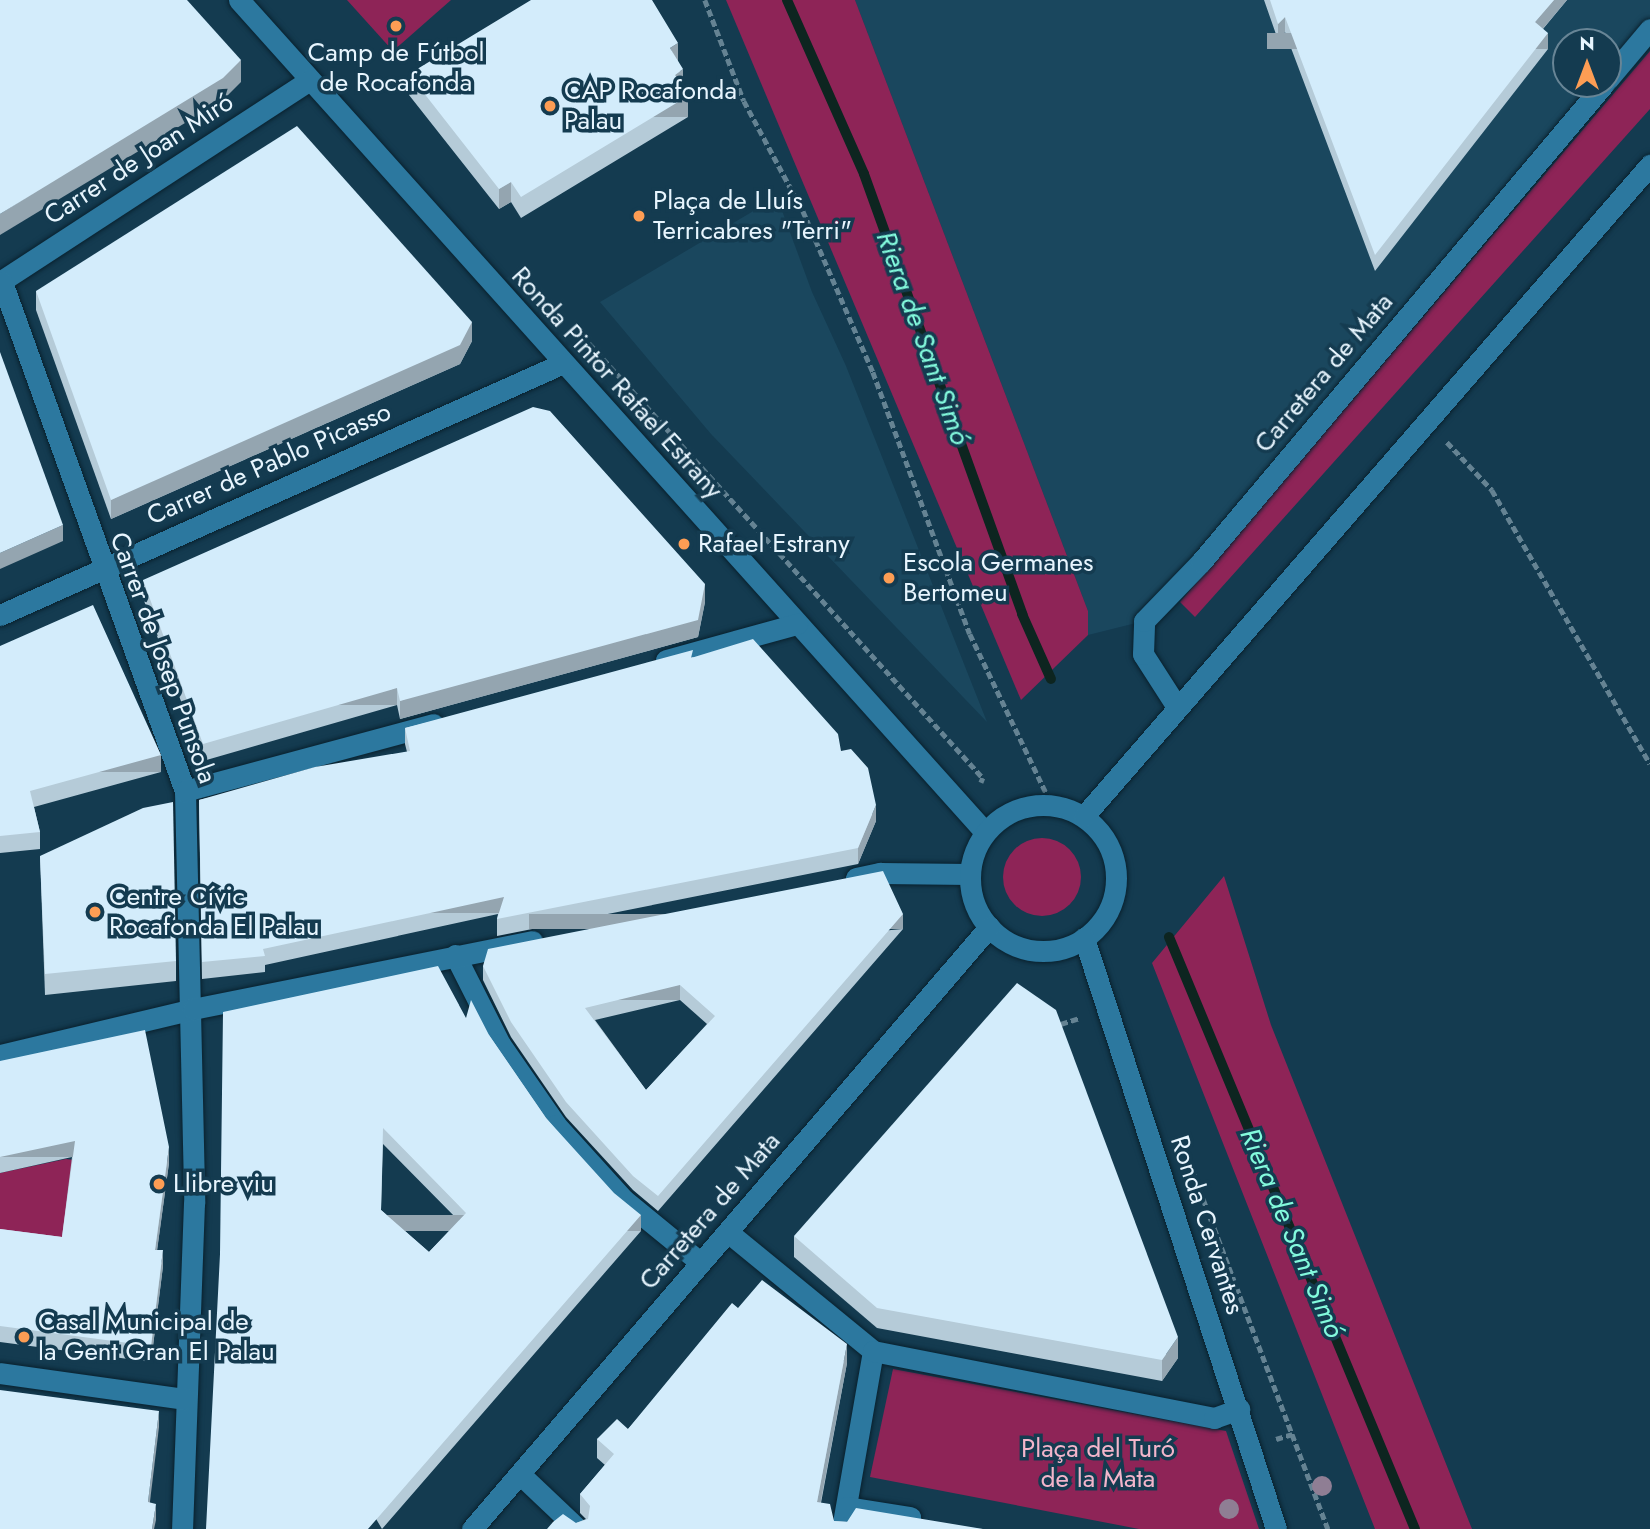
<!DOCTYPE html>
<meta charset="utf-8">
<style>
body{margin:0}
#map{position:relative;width:1650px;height:1529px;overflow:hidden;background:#143b50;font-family:Jost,sans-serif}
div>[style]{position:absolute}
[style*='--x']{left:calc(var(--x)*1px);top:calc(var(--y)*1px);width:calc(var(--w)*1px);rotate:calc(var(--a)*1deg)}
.built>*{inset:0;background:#1a475e}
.green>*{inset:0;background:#8e2457}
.round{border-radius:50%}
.stream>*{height:10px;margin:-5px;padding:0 5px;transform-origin:5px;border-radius:5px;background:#0d2520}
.path>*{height:4.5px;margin-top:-2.25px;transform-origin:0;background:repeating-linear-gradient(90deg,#658393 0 7px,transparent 0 10.5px)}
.roads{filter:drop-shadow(0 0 2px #09212e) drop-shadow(0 0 2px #09212e)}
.street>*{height:21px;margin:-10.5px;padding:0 10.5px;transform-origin:10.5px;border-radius:10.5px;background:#2c789f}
.secondary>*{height:21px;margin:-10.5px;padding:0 10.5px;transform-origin:10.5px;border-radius:10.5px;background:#2c789f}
.secondary>.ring{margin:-10.5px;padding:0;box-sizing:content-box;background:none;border:21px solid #2c789f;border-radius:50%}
.trees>*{width:20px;height:20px;margin:-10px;border-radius:50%;background:#8f7e94}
.wall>*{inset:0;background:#b5cbd8}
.shaded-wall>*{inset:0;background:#94a5b0;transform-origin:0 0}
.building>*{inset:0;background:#d3ecfb}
.dots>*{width:19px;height:19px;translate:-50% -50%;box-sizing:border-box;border:4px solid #143b50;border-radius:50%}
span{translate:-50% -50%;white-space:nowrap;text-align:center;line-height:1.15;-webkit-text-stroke:7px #143b50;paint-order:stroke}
.poi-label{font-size:26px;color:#e7f5fe}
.left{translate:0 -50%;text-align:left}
.street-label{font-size:26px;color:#e7f5fe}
.park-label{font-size:26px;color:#f3b5cb}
.water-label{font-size:28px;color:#83fadd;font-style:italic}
.north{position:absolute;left:1552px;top:28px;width:70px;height:70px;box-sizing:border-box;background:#143b50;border:2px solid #688596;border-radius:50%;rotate:0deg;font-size:19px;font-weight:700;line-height:28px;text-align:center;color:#e7f5fe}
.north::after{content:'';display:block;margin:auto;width:24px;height:32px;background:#fd9d54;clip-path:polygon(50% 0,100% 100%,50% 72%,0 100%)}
</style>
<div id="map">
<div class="built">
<i style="clip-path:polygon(855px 0,1650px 0,1650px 29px,1608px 79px,1608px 42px,1566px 42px,1566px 84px,1604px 84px,1144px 621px,1088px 635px,1088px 611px)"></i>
<i style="clip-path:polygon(777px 197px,812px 292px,846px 366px,987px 722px,711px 434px,600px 302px)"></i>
</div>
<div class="green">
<i style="clip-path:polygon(347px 0,451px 0,393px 51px)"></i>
<i style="clip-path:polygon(726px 0,855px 0,1088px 611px,1088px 635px,1021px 700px)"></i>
<i style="clip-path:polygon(1650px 51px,1650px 109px,1195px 617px,1180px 602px)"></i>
<i class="round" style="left:1003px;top:838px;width:78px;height:78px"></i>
<i style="clip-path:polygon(1224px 876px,1271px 1025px,1472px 1529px,1375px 1529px,1152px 963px)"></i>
<i style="clip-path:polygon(66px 1159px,74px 1160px,62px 1253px,0 1245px,0 1173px)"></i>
<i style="clip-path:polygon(893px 1369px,1226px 1431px,1259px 1529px,1139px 1529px,870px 1477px)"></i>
</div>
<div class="stream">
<i style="--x:787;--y:0;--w:190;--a:66.1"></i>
<i style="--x:864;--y:174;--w:468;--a:70.2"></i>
<i style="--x:1022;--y:614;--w:71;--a:66"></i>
<i style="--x:1169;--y:937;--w:641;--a:67.44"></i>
</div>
<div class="path">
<i style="--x:705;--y:0;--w:108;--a:68.9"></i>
<i style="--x:744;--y:101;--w:125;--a:61.8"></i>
<i style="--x:803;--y:211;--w:176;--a:66.5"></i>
<i style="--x:873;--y:372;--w:279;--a:69.7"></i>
<i style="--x:970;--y:634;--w:190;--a:64.4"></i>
<i style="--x:589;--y:343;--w:587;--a:47.83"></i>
<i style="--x:983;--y:778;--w:5;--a:112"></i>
<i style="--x:1447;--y:442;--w:66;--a:46.8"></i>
<i style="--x:1492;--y:490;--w:316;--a:60"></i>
<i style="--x:1061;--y:1024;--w:20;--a:-18"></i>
<i style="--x:1192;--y:1169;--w:385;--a:69.3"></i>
<i style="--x:1276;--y:1439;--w:17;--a:-17"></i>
</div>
<div class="roads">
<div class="street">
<i style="--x:239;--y:0;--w:1117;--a:48.12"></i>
<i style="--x:1608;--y:79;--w:65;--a:-50"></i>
<i style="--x:0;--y:282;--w:368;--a:-33.1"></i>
<i style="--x:2;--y:282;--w:541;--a:70.23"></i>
<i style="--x:185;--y:791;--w:412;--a:88.7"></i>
<i style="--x:194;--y:1203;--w:326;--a:92.1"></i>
<i style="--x:0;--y:615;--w:615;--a:-24.1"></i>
<i style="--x:666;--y:660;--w:136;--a:-15.4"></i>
<i style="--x:1177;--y:707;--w:63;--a:-122.7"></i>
<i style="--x:1143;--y:654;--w:33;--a:-88"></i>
<i style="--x:1144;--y:621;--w:82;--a:-46"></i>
<i style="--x:1201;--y:562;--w:625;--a:-49.87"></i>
<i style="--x:185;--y:791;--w:257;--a:-15.1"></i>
<i style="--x:856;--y:878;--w:25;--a:-12"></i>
<i style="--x:880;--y:873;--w:89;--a:0.6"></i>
<i style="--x:455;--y:955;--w:100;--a:63.2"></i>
<i style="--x:500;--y:1044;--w:98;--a:55.3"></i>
<i style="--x:556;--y:1125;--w:101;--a:47.8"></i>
<i style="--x:624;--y:1200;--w:99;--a:39.3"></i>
<i style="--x:0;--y:1055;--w:198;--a:-13.4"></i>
<i style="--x:193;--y:1009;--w:346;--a:-11.3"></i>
<i style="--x:729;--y:1233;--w:186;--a:39.3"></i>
<i style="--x:873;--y:1351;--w:181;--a:99.9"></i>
<i style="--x:873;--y:1351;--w:348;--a:11.1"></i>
<i style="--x:1214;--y:1418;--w:27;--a:-20"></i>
<i style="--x:0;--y:1373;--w:186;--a:8"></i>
<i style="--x:521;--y:1475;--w:79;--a:43.5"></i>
<i style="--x:847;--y:1507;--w:64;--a:9"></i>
</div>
<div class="secondary">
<i class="ring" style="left:970px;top:805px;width:125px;height:125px"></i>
<i style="--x:1084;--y:816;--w:863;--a:-49"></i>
<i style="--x:1084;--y:938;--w:621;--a:72"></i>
<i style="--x:472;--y:1529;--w:794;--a:-49.34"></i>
</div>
</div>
<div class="trees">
<i style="left:1322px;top:1486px"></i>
<i style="left:1229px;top:1509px"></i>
</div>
<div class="wall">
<i style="clip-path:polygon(1264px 0,1567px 0,1543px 29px,1548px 49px,1375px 271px,1285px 32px,1278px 40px)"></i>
<i style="clip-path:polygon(678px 61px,688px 117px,521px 218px,511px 202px,499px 209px,409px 95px,409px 74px)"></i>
<i style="clip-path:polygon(36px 291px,472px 341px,460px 364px,111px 519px,36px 310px)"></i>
<i style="clip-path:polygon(143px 580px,705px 602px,698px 637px,400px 719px,397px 705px,203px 761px,143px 598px)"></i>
<i style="clip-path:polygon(0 646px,161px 772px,34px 807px,40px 832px,40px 849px,0 853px)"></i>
<i style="clip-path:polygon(693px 657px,841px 751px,876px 821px,858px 864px,497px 936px,497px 919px,498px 914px,265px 965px,265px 972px,202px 979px,199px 800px,407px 752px,405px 744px,405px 728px)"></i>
<i style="clip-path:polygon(40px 856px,176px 961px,176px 981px,45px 995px)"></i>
<i style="clip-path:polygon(evenodd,903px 929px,658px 1211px,633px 1190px,566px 1117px,511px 1037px,483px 980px,483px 966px,903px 929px,680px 1000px,707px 1024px,646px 1090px,595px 1020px,680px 1000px)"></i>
<i style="clip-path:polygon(evenodd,466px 1018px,489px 1035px,546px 1118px,641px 1231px,382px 1529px,220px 1254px,466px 1018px,383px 1144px,459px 1221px,429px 1252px,381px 1210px,383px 1144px)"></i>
<i style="clip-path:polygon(0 1061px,169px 1163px,157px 1250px,163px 1266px,151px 1362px,0 1342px,0 1229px,62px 1237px,72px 1157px,0 1173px)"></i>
<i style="clip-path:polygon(794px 1236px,1178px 1358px,1162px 1381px,877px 1328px,794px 1257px)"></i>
<i style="clip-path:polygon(738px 1308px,847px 1363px,821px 1503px,834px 1521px,983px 1529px,576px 1523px,586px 1519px,580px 1513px,580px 1494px,605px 1465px,597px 1458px,597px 1439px,628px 1429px)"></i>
</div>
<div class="shaded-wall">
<i style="clip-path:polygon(1554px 0,1567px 0,1535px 38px,1535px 22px)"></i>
<i style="clip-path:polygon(1285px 17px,1285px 32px,1278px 40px,1278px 24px)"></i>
<i style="left:1548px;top:33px;width:16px;height:281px;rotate:90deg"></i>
<i style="clip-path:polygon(678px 43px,678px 64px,670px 48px)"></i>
<i style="clip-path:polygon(241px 60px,241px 82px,223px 100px,0 235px,0 214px)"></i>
<i style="clip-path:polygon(683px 69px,683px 90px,675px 75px)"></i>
<i style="left:688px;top:96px;width:21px;height:195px;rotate:90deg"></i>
<i style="clip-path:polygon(511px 182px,511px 202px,499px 209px,499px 189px)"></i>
<i style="clip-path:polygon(472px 322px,472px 341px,460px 364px,111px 519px,111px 500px)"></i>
<i style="clip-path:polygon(63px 525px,63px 541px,0 569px,0 553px)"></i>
<i style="clip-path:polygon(705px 584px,705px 602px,698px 637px,400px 719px,400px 701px)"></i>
<i style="left:397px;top:688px;width:17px;height:202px;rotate:90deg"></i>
<i style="left:161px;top:755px;width:17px;height:136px;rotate:90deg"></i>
<i style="clip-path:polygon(876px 805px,876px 821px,858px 864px,858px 848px)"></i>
<i style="left:504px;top:897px;width:16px;height:247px;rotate:90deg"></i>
<i style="left:903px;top:914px;width:15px;height:374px;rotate:90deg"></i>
<i style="left:680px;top:985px;width:15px;height:98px;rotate:90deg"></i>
<i style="left:75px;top:1141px;width:16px;height:77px;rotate:90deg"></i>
<i style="clip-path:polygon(169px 1147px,169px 1163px,155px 1266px,155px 1250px)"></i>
<i style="left:641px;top:1215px;width:16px;height:416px;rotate:90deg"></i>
<i style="clip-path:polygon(163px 1250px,163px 1266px,151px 1362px,151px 1346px)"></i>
<i style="clip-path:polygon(1178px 1337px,1178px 1358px,1162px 1381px,1162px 1360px)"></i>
<i style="clip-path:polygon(847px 1344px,847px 1363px,817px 1521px,817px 1502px)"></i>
<i style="clip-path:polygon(159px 1411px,159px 1427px,148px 1518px,148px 1502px)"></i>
<i style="clip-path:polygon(156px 1504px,156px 1520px,154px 1529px,152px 1529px)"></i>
</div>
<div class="building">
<i style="clip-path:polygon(0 0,187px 0,241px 60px,223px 78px,0 214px)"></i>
<i style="clip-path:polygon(531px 0,652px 0,678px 43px,670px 48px,683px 69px,675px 75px,688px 96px,521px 197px,511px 182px,499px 189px,409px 74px)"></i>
<i style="clip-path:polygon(1270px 0,1554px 0,1535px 22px,1548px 33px,1375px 255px,1285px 17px,1278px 24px)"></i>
<i style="clip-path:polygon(297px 126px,472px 322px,460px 345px,111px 500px,36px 291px)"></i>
<i style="clip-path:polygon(0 352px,63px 525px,0 553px)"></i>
<i style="clip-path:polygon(533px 407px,550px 411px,705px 584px,698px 620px,400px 701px,397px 688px,203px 744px,143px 580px)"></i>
<i style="clip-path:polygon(93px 605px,161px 755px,30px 791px,40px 832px,0 836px,0 646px)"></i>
<i style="clip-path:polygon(753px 639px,838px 734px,841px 751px,851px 749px,868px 768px,876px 805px,858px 848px,497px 919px,504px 897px,263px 949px,265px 956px,202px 962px,199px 800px,315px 767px,410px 751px,405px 728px,693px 650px,691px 658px)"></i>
<i style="clip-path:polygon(173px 802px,176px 961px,45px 974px,40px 856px,143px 808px)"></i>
<i style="clip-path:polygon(evenodd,883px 871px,903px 914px,658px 1196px,633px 1176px,566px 1102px,511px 1022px,483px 966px,488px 949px,883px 871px,680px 985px,715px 1016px,646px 1090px,585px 1008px,680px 985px)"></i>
<i style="clip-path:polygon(evenodd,438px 966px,466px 1018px,471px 1000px,489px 1035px,546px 1118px,614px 1193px,641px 1215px,368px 1529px,206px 1529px,220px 1254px,223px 1012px,438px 966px,383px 1128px,466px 1213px,429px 1252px,381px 1210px,383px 1128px)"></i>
<i style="clip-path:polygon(1017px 983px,1056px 1010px,1178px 1337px,1162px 1360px,877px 1308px,794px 1236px)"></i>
<i style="clip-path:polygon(145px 1030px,169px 1147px,155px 1250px,163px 1250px,151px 1346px,0 1326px,0 1229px,62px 1237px,75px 1141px,0 1157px,0 1061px)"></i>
<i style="clip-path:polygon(762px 1280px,847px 1344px,817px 1502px,830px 1504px,834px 1521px,847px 1522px,856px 1508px,983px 1529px,547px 1529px,553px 1522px,563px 1514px,576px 1523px,588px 1519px,590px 1506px,580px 1494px,614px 1454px,597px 1439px,617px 1419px,628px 1429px,732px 1303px,738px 1308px)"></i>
<i style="clip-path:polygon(0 1390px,159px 1411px,148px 1502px,156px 1504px,152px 1529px,0 1529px)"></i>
</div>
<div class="dots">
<i style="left:396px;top:26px;background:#fd9d54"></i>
<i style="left:550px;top:106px;background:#fd9d54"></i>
<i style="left:639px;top:216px;background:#fd9d54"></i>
<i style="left:684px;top:544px;background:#fd9d54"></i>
<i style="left:889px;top:578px;background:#fd9d54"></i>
<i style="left:95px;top:912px;background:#fd9d54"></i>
<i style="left:159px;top:1184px;background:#fd9d54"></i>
<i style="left:24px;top:1337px;background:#fd9d54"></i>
</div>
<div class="poi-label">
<span style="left:396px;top:68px">Camp de Fútbol<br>de Rocafonda</span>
<span class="left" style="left:564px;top:106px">CAP Rocafonda<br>Palau</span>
<span class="left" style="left:653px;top:216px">Plaça de Lluís<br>Terricabres "Terri"</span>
<span class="left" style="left:698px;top:544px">Rafael Estrany</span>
<span class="left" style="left:903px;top:578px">Escola Germanes<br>Bertomeu</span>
<span class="left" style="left:109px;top:912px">Centre Cívic<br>Rocafonda El Palau</span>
<span class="left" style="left:173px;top:1184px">Llibre viu</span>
<span class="left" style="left:38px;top:1337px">Casal Municipal de<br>la Gent Gran El Palau</span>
</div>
<div class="street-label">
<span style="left:139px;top:159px;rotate:-33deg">Carrer de Joan Miró</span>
<span style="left:1324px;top:373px;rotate:-50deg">Carretera de Mata</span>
<span style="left:617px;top:383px;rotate:48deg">Ronda Pintor Rafael Estrany</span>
<span style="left:269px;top:464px;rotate:-24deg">Carrer de Pablo Picasso</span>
<span style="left:163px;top:658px;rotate:70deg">Carrer de Josep Punsola</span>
<span style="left:710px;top:1211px;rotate:-49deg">Carretera de Mata</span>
<span style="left:1207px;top:1225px;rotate:72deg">Ronda Cervantes</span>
</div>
<div class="park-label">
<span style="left:1098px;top:1464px">Plaça del Turó<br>de la Mata</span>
</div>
<div class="water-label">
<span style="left:923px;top:338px;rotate:70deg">Riera de Sant Simó</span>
<span style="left:1292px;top:1233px;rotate:67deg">Riera de Sant Simó</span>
</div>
<div class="north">N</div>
</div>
